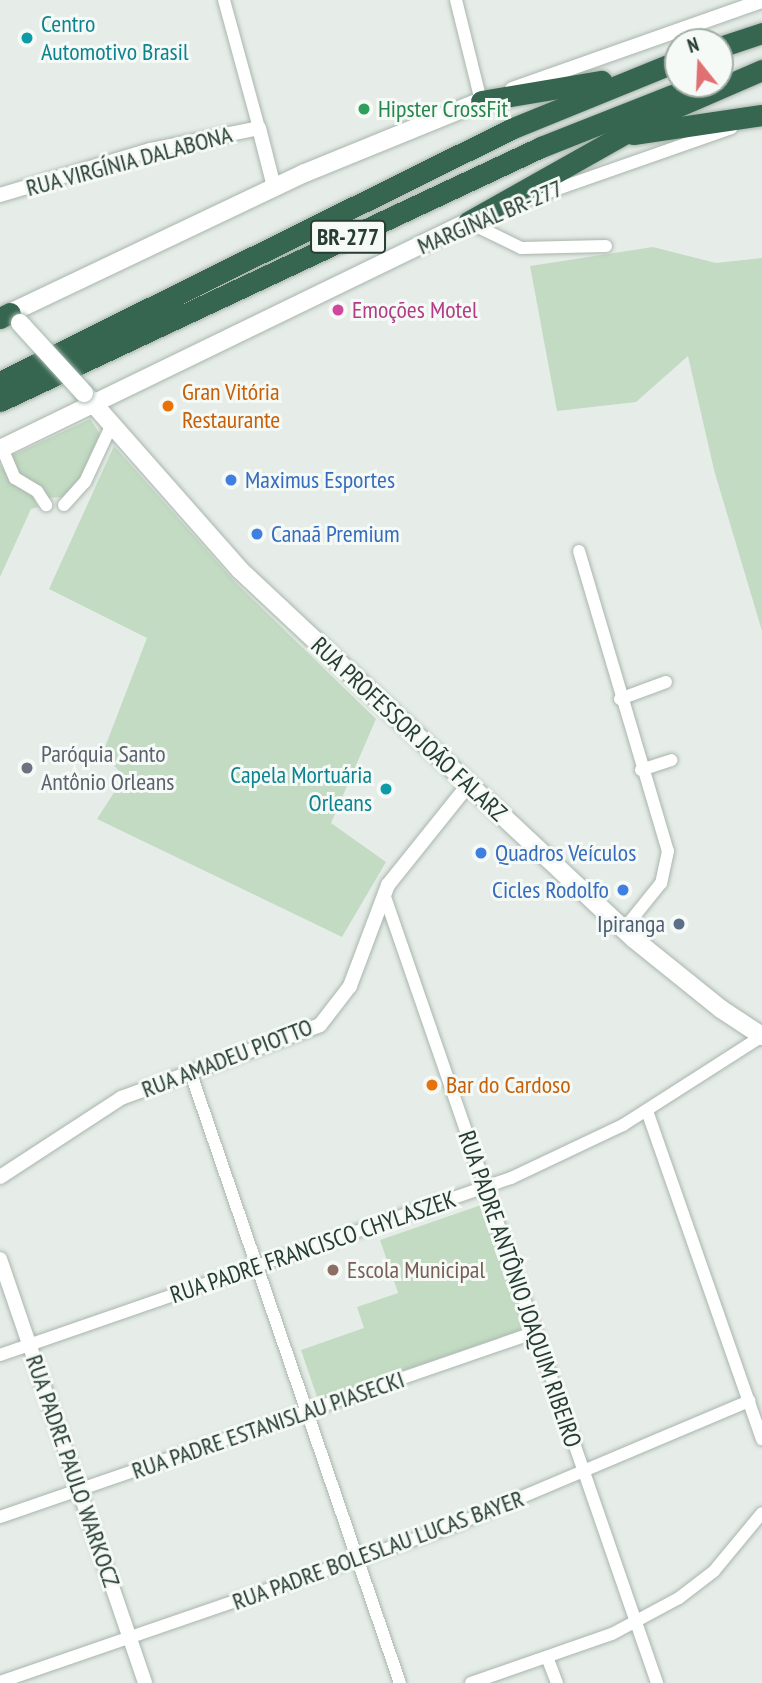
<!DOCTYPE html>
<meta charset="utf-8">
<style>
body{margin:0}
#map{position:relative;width:762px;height:1683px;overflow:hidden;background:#e6ede8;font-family:"PT Sans Narrow",sans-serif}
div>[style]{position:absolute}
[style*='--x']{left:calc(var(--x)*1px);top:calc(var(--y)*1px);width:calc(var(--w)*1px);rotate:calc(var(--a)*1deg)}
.green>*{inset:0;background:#c2dbc2}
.roads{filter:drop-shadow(0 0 2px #a9b5ad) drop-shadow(0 0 2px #a9b5ad)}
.minor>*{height:12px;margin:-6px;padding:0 6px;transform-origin:6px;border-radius:6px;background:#fff}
.tertiary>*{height:14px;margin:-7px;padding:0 7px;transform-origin:7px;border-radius:7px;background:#fff}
.secondary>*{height:18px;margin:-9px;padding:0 9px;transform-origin:9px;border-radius:9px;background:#fff}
.motorway>*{height:21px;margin:-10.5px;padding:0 10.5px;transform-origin:10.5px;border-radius:10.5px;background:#366650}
.bridges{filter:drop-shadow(0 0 2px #a6b8ad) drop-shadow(0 0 2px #a6b8ad)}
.secondary-bridge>*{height:18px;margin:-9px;padding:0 9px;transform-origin:9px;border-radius:9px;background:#fff}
.dots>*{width:19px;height:19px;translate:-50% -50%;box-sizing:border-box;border:4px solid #f6faf7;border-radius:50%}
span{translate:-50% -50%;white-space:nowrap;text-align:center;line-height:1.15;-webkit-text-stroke:6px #f6faf7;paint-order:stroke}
.shield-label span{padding:2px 5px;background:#f6faf7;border:2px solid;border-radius:5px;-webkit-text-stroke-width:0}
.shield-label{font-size:23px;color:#273d31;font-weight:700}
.culture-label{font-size:24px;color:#0d838f}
.left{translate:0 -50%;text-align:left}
.right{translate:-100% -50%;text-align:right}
.leisure-label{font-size:24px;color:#27864d}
.street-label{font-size:24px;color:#273d31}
.hotel-label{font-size:24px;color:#b23c85}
.food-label{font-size:24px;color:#c56008}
.shop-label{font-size:24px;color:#366cbe}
.worship-label{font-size:24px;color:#5b616d}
.service-label{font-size:24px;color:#4e5e75}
.education-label{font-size:24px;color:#785e54}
.north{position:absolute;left:664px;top:28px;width:70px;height:70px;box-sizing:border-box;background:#f6faf7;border:2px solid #a3aea8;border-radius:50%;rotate:342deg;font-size:19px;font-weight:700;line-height:28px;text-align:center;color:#273d31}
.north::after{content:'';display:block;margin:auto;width:24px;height:32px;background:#e17072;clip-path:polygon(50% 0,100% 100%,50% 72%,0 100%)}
</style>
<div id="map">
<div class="green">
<i style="clip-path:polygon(653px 247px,716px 263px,762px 258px,762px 631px,714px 470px,688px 356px,636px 402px,557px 411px,530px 266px)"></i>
<i style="clip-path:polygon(90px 419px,100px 434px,78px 482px,64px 497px,48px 498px,17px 473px,11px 456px)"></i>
<i style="clip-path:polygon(114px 446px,236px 583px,376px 719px,331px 823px,386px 862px,342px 937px,97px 819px,124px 777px,103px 752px,147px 638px,49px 589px)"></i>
<i style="clip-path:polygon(0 464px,14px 485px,32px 495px,38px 507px,31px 509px,0 577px)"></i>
<i style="clip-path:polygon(484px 1204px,527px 1328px,318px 1400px,301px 1350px,364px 1328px,357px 1307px,398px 1293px,380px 1240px)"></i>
</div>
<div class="roads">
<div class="minor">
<i style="--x:224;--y:0;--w:133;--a:74.7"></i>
<i style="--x:456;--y:0;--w:104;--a:76.1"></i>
<i style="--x:520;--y:202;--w:224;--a:-19.3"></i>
<i style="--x:468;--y:222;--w:59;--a:26.1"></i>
<i style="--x:521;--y:248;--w:85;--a:-1.3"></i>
<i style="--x:2;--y:448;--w:33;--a:67"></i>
<i style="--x:15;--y:478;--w:26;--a:31"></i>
<i style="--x:37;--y:491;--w:17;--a:57"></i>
<i style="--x:64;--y:505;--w:31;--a:-48"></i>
<i style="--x:85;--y:482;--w:64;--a:-65"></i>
<i style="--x:579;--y:551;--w:313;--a:73.5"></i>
<i style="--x:668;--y:851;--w:33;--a:102"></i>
<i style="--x:661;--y:883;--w:59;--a:128.8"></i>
<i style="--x:620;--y:699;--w:49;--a:-20.3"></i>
<i style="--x:641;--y:770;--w:32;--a:-18"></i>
<i style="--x:384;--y:894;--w:835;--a:70.91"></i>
<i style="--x:191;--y:1074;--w:644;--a:71.06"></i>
<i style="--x:647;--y:1111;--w:348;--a:70.7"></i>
<i style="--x:0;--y:1355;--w:541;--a:-19.11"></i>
<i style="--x:511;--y:1178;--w:124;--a:-25.3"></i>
<i style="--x:623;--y:1125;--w:165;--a:-32.6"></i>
<i style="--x:0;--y:1517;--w:567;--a:-19.04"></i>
<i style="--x:547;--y:1657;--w:28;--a:69"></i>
<i style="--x:0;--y:1682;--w:477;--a:-19"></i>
<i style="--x:451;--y:1527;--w:324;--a:-22.9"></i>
<i style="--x:471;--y:1683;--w:149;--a:-19.2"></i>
<i style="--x:612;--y:1634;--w:76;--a:-28.2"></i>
<i style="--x:679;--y:1598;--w:44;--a:-37.6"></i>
<i style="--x:714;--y:1571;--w:75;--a:-50.4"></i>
</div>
<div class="tertiary">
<i style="--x:512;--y:89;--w:265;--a:-19.4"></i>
<i style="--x:0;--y:195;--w:157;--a:-16.7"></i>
<i style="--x:150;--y:150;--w:111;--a:-11.4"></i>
<i style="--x:259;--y:128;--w:61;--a:75.7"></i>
<i style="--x:0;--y:1177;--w:145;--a:-33.1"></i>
<i style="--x:121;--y:1098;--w:212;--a:-20.1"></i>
<i style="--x:320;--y:1025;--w:49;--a:-52.4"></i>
<i style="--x:350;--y:986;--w:108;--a:-69.4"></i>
<i style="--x:388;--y:885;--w:128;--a:-51.3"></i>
<i style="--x:0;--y:1259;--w:448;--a:71.1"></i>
</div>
<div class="secondary">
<i style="--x:10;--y:313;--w:327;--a:-25.4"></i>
<i style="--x:305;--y:173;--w:190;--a:-22.2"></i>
<i style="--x:84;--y:393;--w:236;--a:48.6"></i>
<i style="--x:240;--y:570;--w:540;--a:43.12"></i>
<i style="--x:634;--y:939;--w:112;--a:38.8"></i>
<i style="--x:721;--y:1009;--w:49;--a:33.4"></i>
<i style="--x:0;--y:449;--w:520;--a:-25.88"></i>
</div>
<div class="motorway">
<i style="--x:720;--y:47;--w:44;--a:-18.4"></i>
<i style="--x:481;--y:101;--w:122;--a:-9.5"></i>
<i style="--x:633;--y:134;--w:130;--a:-8.4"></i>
<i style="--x:468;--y:222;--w:216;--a:-29.4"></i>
<i style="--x:656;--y:116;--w:116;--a:-23.5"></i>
<i style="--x:0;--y:318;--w:11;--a:-27"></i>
<i style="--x:0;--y:382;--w:572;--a:-26.34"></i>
<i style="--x:513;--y:128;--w:178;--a:-22.1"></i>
<i style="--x:0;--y:401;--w:598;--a:-25.15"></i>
<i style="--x:541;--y:147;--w:171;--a:-21.6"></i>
</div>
</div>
<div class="bridges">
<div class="secondary-bridge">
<i style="--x:20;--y:323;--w:95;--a:47.6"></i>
</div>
</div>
<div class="dots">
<i style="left:27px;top:38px;background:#0f9aa8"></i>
<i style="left:364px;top:109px;background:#2e9e5b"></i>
<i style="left:338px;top:310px;background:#d1479c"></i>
<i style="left:168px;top:406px;background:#e8710a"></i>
<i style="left:231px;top:480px;background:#3f7fe0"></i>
<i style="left:257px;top:534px;background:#3f7fe0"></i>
<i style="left:27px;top:768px;background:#6b7280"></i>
<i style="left:386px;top:789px;background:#0f9aa8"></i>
<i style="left:481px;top:853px;background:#3f7fe0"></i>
<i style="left:623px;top:890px;background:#3f7fe0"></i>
<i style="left:679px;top:924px;background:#5c6f8a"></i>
<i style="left:432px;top:1085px;background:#e8710a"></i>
<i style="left:333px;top:1270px;background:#8d6e63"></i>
</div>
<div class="shield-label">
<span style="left:348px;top:237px">BR-277</span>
</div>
<div class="culture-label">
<span class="left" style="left:41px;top:38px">Centro<br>Automotivo Brasil</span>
<span class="right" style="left:372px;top:789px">Capela Mortuária<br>Orleans</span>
</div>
<div class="leisure-label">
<span class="left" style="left:378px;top:109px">Hipster CrossFit</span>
</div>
<div class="street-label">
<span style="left:129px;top:161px;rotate:-15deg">RUA VIRGÍNIA DALABONA</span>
<span style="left:490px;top:217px;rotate:-23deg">MARGINAL BR-277</span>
<span style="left:409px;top:729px;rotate:43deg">RUA PROFESSOR JOÃO FALARZ</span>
<span style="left:227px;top:1058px;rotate:-21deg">RUA AMADEU PIOTTO</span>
<span style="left:313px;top:1247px;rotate:-19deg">RUA PADRE FRANCISCO CHYLASZEK</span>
<span style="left:520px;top:1289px;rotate:71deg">RUA PADRE ANTÔNIO JOAQUIM RIBEIRO</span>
<span style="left:268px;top:1425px;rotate:-19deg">RUA PADRE ESTANISLAU PIASECKI</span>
<span style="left:73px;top:1471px;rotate:71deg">RUA PADRE PAULO WARKOCZ</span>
<span style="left:378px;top:1550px;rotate:-20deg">RUA PADRE BOLESLAU LUCAS BAYER</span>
</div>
<div class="hotel-label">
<span class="left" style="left:352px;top:310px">Emoções Motel</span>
</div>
<div class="food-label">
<span class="left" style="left:182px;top:406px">Gran Vitória<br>Restaurante</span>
<span class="left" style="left:446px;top:1085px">Bar do Cardoso</span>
</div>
<div class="shop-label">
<span class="left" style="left:245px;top:480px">Maximus Esportes</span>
<span class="left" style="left:271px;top:534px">Canaã Premium</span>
<span class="left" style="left:495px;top:853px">Quadros Veículos</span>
<span class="right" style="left:609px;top:890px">Cicles Rodolfo</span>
</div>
<div class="worship-label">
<span class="left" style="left:41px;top:768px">Paróquia Santo<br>Antônio Orleans</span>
</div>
<div class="service-label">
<span class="right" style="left:665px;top:924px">Ipiranga</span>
</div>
<div class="education-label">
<span class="left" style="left:347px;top:1270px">Escola Municipal</span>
</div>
<div class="north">N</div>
</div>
